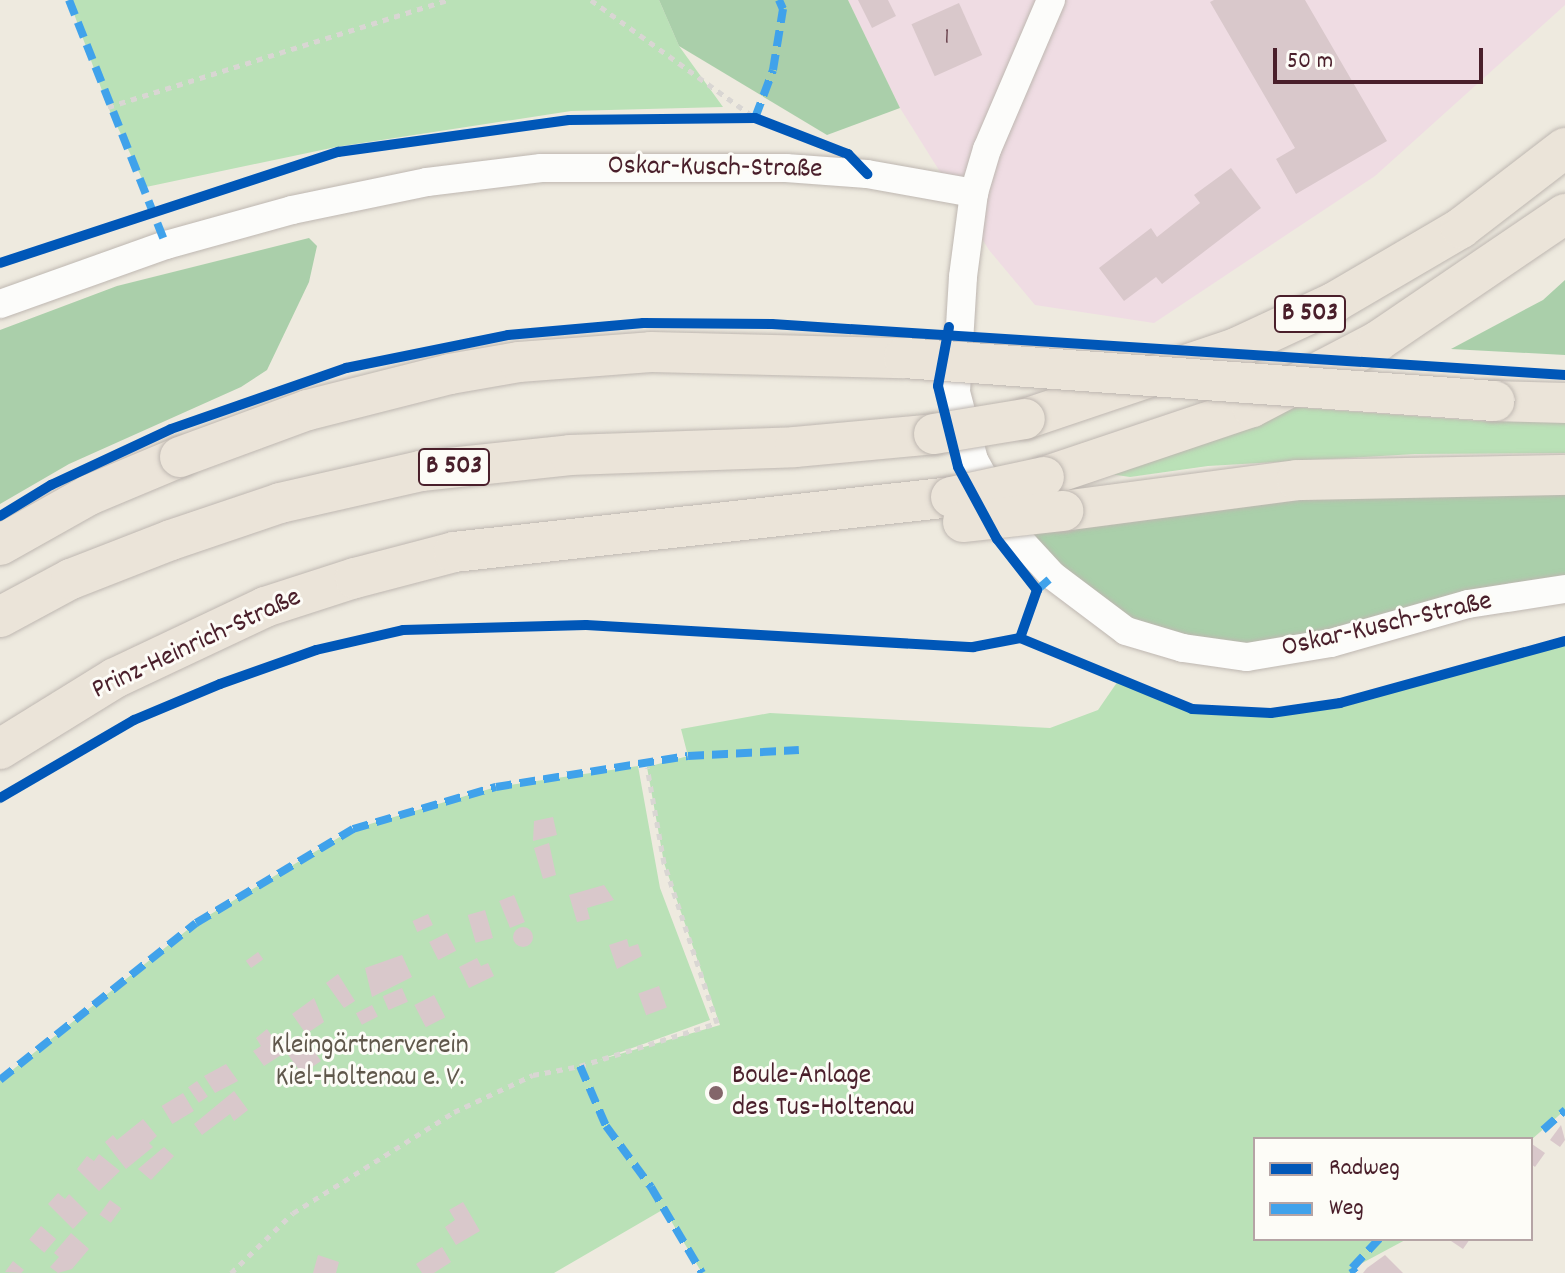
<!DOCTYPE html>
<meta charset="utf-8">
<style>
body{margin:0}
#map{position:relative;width:1565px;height:1273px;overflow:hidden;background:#eeeadf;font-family:Dekko,sans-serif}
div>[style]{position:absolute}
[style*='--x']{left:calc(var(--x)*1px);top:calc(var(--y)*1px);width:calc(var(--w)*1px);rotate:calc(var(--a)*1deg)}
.built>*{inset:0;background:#efdce3}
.green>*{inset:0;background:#bae1b7}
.forest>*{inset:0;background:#aacfaa}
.building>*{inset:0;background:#d9c8cb;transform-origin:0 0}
.round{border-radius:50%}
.path>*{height:5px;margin-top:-2.5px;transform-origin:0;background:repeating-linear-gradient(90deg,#d9d6d3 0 6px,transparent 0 12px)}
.roads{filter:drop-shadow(0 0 2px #beb7b1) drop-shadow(0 0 2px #beb7b1)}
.minor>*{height:28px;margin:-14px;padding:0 14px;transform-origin:14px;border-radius:14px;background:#fcfcfa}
.highway>*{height:40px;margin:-20px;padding:0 20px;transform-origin:20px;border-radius:20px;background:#ebe4d9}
.bridges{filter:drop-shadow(0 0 2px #beb7b1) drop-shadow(0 0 2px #beb7b1)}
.highway-bridge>*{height:40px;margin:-20px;padding:0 20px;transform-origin:20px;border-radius:20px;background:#ebe4d9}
.quiet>*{height:8px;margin-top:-4px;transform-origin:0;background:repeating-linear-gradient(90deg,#40a2eb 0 16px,transparent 0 24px)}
.cycleway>*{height:10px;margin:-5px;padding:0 5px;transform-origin:5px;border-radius:5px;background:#0057b8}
.dots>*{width:22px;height:22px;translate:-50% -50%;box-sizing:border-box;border:4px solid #fdfcf7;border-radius:50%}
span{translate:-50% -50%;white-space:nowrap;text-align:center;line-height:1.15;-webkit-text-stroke:6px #fdfcf7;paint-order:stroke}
.number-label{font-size:24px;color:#6e4953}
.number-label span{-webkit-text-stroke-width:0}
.shield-label span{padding:2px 6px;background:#fdfcf7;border:2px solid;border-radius:6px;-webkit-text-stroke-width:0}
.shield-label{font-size:26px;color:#4a1f2b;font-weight:700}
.street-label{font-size:28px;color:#4a1f2b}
.park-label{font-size:28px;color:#5f574b}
.poi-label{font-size:28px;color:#4a1f2b}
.left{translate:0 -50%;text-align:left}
.legend{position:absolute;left:1253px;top:1137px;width:280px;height:104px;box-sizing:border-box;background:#fdfcf7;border:2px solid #b5a4a5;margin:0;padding:10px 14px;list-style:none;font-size:24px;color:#4a1f2b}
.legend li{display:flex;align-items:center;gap:16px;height:40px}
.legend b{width:40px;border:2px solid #b5a4a5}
.scale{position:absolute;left:1273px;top:48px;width:210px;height:36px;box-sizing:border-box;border:4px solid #4a1f2b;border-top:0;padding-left:10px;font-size:24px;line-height:28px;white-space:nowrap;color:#4a1f2b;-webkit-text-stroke:6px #fdfcf7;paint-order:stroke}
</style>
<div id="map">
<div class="built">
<i style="clip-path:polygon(848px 0,1565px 0,1565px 5px,1375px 176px,1154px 323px,1035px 305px,989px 250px,900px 108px)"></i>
</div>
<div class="green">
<i style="clip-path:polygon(69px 0,659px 0,679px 46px,723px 107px,571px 111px,336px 147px,146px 187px,108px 107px)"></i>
<i style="clip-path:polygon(1278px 406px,1493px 422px,1494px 414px,1565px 415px,1565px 453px,1415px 454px,1208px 466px,1130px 477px,1110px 474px)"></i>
<i style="clip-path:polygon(1565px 641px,1565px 1110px,1531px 1140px,1255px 1139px,1255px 1239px,1407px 1239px,1353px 1268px,1355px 1273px,702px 1273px,664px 1209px,554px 1273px,0 1273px,0 1080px,196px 923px,353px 829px,496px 787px,638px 766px,660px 888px,710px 1020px,599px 1060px,720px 1025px,664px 863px,647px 767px,688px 756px,681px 729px,770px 713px,1050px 728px,1098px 710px,1118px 681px,1192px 709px,1271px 713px,1340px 703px)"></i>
</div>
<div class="forest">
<i style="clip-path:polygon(659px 0,848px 0,900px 108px,827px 135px,679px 46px)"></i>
<i style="clip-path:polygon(309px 238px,317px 246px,309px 282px,267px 370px,241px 387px,69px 464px,0 504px,0 330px,117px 286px)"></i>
<i style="clip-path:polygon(1565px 280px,1565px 355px,1451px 349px,1543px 300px)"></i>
<i style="clip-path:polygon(1565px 475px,1565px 589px,1247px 657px,1126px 631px,1017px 537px,1063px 511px)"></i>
</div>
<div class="building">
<i style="clip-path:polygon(858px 0,888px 0,896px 16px,872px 28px)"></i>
<i style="clip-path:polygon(1214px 0,1305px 0,1387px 141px,1296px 194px,1276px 159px,1295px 148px,1210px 2px)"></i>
<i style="left:959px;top:3px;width:57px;height:52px;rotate:66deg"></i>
<i style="clip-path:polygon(1231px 168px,1261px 208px,1162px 284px,1156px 277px,1124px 301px,1099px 268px,1151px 228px,1157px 237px,1200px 203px,1194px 195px)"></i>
<i style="clip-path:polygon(553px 817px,557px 835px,533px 841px,534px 821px)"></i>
<i style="clip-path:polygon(549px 843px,556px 875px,543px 879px,534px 848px)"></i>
<i style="clip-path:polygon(604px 885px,614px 900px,587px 908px,590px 919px,577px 922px,569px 895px)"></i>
<i style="left:514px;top:895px;width:29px;height:16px;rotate:68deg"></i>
<i style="left:485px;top:910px;width:29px;height:18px;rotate:74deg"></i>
<i style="left:428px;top:914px;width:12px;height:17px;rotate:66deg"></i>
<i class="round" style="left:513px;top:927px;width:20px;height:20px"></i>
<i style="left:447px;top:933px;width:20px;height:20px;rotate:63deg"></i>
<i style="clip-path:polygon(627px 939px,629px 947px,638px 944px,642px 956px,617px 969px,609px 945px)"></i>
<i style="left:258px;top:952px;width:9px;height:15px;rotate:54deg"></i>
<i style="clip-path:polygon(402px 955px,412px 977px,372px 997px,365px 968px)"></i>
<i style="clip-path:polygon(477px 958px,481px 966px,488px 963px,494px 976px,469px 988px,459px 967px)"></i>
<i style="clip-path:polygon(338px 974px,355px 1001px,344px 1008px,326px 983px)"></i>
<i style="left:659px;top:986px;width:23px;height:22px;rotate:70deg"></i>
<i style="left:402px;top:988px;width:15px;height:21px;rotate:67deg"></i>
<i style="left:434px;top:995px;width:25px;height:22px;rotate:63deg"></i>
<i style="clip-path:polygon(314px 998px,324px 1022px,306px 1034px,292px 1014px)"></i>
<i style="left:372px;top:1005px;width:13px;height:18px;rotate:63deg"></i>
<i style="clip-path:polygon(267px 1029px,280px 1047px,297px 1036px,305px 1038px,321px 1061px,302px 1074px,286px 1052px,264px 1066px,253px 1051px,261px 1046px,256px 1038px)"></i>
<i style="clip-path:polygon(226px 1064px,238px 1081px,215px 1093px,204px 1076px)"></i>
<i style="left:197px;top:1081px;width:19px;height:11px;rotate:55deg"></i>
<i style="clip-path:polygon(234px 1091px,248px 1110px,234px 1121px,230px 1114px,202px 1135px,194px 1124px)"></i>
<i style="left:183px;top:1093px;width:21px;height:25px;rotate:59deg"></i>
<i style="clip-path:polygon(143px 1119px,157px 1136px,149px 1143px,153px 1147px,126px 1169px,105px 1142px,113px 1135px,117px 1140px)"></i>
<i style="clip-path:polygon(1561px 1125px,1565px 1140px,1560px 1147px,1550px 1140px)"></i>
<i style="clip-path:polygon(1532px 1144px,1545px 1153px,1535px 1167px,1531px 1164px)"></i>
<i style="clip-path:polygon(164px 1147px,174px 1156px,151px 1180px,138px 1169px)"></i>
<i style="clip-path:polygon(99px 1154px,120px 1171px,99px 1191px,77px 1169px,87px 1156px,94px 1161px)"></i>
<i style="clip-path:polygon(58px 1193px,65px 1199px,69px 1194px,88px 1213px,73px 1229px,48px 1204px)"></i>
<i style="left:110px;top:1200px;width:14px;height:18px;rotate:36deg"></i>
<i style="clip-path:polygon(463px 1202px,480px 1231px,456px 1245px,445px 1227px,455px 1220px,449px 1210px)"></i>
<i style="left:41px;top:1226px;width:20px;height:18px;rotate:41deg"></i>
<i style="clip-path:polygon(71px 1233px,89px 1249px,72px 1269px,58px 1273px,50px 1267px,59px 1257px,54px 1253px)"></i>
<i style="clip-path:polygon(1448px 1239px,1470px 1239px,1463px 1249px)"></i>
<i style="clip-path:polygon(442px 1247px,451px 1262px,434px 1273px,422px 1273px,416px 1264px)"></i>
<i style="clip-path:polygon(318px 1255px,339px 1262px,336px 1273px,313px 1273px)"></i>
<i style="clip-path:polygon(1385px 1255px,1403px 1273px,1363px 1273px,1367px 1268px)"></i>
<i style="clip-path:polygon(13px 1261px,24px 1270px,21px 1273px,5px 1272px)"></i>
</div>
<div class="path">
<i style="--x:591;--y:0;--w:202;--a:35.7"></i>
<i style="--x:108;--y:107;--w:355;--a:-17.5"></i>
<i style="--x:231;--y:1273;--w:86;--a:-44.1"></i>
<i style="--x:293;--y:1213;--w:190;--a:-32.1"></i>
<i style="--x:454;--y:1112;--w:87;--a:-25.1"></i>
<i style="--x:533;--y:1075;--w:48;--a:-10.8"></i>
<i style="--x:580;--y:1066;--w:144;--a:-17.4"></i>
<i style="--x:717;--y:1023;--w:169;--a:-108.3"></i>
<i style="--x:664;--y:863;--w:97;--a:-100"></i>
</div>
<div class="roads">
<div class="minor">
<i style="--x:1051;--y:0;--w:162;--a:113.2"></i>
<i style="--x:987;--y:149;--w:46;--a:106.5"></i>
<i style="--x:974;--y:193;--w:85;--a:97.5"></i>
<i style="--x:963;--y:277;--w:115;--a:93.5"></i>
<i style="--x:956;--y:392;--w:70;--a:75.2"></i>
<i style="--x:974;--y:460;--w:88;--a:60.8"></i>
<i style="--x:1017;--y:537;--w:53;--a:47.3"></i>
<i style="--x:1053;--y:576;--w:91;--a:37"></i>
<i style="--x:1126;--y:631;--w:59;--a:16.6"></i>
<i style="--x:1183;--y:648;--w:65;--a:8"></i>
<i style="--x:1247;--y:657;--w:85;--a:-9.5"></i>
<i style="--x:1331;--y:643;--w:142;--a:-15.9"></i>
<i style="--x:1468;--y:604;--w:98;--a:-8.8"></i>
<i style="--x:0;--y:304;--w:176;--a:-19.6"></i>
<i style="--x:166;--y:245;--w:131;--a:-15.5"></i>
<i style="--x:292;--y:210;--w:138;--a:-11.7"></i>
<i style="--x:427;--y:182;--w:115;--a:-7"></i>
<i style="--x:541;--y:168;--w:245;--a:0"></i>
<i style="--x:786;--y:168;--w:81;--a:4.2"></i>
<i style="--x:867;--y:174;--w:109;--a:10.1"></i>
</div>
<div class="highway">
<i style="--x:1494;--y:401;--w:71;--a:1.6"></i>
<i style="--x:1025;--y:419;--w:223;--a:-18.6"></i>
<i style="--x:1236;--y:348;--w:109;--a:-24.9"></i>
<i style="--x:1335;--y:302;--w:146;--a:-30.4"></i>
<i style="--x:1461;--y:228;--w:131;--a:-37.6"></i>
<i style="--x:1044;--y:477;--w:219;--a:-18.6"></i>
<i style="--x:1252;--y:407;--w:142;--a:-27.6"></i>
<i style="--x:1378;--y:341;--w:226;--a:-34.2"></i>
<i style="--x:1063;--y:511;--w:236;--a:-7.5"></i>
<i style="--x:1297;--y:480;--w:268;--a:-1.1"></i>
<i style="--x:0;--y:545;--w:102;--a:-29.3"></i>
<i style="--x:89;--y:495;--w:99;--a:-22.7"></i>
<i style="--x:0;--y:617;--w:81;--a:-28.2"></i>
<i style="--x:71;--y:579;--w:107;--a:-21.3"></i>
<i style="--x:171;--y:540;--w:115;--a:-18.7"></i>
<i style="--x:280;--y:503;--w:145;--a:-12.8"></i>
<i style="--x:421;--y:471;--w:150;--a:-6.1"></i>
<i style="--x:570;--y:455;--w:225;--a:-2"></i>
<i style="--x:795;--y:447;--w:140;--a:-5.3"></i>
<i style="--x:0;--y:749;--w:135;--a:-31.7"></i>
<i style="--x:115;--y:678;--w:166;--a:-25.3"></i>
<i style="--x:265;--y:607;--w:95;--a:-17.9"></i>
<i style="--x:355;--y:578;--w:102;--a:-14.7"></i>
<i style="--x:454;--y:552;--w:500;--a:-6.31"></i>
</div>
</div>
<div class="bridges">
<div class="highway-bridge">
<i style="--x:934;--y:434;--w:92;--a:-9.4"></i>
<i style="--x:180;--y:457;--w:136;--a:-20.2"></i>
<i style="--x:308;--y:410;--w:146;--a:-14.2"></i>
<i style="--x:450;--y:374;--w:70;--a:-9.9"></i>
<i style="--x:519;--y:362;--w:132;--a:-4.3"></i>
<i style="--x:651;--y:352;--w:253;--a:1.4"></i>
<i style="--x:904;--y:358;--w:592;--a:4.17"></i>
<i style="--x:951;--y:497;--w:95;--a:-12.1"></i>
<i style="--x:963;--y:522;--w:101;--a:-6.3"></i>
</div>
</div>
<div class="quiet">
<i style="--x:69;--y:0;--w:264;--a:68.4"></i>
<i style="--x:755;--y:118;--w:51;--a:-69.4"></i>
<i style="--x:773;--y:70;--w:62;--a:-80.7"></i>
<i style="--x:783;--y:9;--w:10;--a:-114"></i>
<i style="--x:1037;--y:590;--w:21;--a:-41"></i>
<i style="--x:580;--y:1066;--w:65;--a:66.6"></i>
<i style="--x:606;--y:1126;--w:76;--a:53.6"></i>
<i style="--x:651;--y:1187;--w:100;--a:59.3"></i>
<i style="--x:0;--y:1080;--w:251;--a:-38.7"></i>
<i style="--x:196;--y:923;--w:183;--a:-30.9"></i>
<i style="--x:353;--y:829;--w:149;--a:-16.4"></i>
<i style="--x:496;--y:787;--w:194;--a:-9.2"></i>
<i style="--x:688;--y:756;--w:111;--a:-3.1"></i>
<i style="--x:1543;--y:1130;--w:30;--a:-42"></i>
<i style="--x:1355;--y:1273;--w:6;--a:-121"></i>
<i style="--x:1352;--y:1268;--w:40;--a:-47"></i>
</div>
<div class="cycleway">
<i style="--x:0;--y:263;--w:356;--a:-18.2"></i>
<i style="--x:338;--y:152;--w:233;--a:-7.9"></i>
<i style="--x:569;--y:120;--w:186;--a:-0.6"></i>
<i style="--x:755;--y:118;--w:100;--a:21.2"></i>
<i style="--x:848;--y:154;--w:28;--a:46"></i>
<i style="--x:949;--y:327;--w:60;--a:100.6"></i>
<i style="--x:938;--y:386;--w:83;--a:76.1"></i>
<i style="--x:958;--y:467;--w:82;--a:61.6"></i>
<i style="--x:997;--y:539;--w:65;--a:51.9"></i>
<i style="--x:1037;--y:590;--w:51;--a:109.5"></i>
<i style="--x:0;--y:516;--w:60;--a:-31.3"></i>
<i style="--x:51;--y:485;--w:132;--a:-25"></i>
<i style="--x:171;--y:429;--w:185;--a:-19.2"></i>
<i style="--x:346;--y:368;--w:165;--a:-11.5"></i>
<i style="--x:508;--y:335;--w:136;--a:-5.1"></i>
<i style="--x:643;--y:323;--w:129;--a:0.4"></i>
<i style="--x:772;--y:324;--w:795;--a:3.68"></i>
<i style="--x:0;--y:798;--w:155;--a:-30.2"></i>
<i style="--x:134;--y:720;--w:93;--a:-22.7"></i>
<i style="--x:220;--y:684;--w:102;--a:-19.5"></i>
<i style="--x:316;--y:650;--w:89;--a:-12.9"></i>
<i style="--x:403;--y:630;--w:183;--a:-1.6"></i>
<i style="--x:586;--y:625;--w:388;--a:3.3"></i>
<i style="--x:973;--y:647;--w:48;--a:-10.8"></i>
<i style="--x:1020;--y:638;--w:186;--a:22.4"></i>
<i style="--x:1192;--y:709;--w:79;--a:2.9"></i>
<i style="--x:1271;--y:713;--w:70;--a:-8.2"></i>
<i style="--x:1340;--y:703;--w:233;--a:-15.4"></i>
</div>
<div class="dots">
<i style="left:716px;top:1093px;background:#83666a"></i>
</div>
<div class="number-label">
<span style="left:947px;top:39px">1</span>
</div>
<div class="shield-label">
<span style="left:1310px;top:314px">B 503</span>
<span style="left:454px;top:467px">B 503</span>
</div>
<div class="street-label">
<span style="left:715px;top:169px;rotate:1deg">Oskar-Kusch-Straße</span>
<span style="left:1387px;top:626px;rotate:-13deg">Oskar-Kusch-Straße</span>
<span style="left:197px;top:645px;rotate:-25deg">Prinz-Heinrich-Straße</span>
</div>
<div class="park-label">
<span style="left:370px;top:1063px">Kleingärtnerverein<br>Kiel-Holtenau e. V.</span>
</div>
<div class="poi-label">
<span class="left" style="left:732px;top:1093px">Boule-Anlage<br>des Tus-Holtenau</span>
</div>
<ul class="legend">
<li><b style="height:10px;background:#0057b8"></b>Radweg</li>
<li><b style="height:10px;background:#40a2eb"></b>Weg</li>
</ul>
<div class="scale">50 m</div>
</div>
